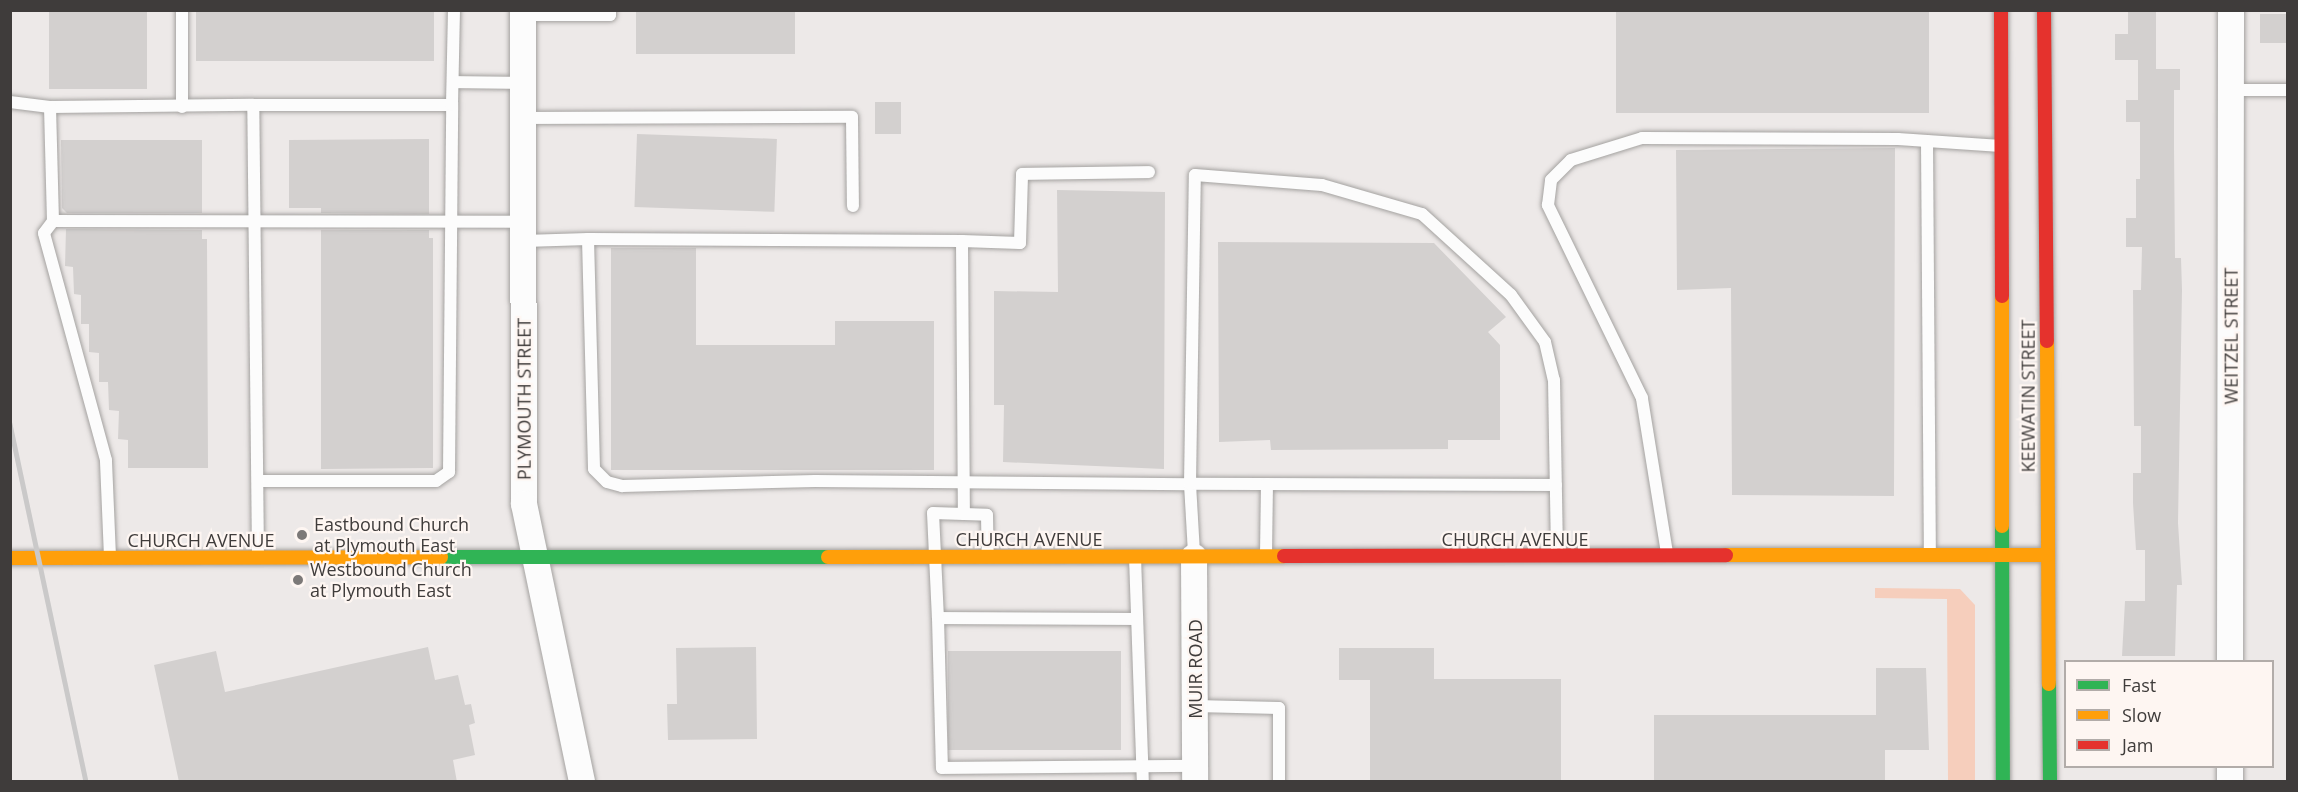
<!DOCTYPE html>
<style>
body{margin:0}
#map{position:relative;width:2298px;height:792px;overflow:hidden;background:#ede9e8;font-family:"Open Sans",sans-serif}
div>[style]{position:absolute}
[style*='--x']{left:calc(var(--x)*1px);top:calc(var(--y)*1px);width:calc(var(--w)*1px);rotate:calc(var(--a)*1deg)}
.green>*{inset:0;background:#f6cebc}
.building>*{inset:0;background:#d3d0cf;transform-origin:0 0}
.roads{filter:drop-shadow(0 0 2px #a4a2a0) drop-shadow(0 0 2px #a4a2a0)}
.lane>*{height:12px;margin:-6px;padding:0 6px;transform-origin:6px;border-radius:6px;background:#fcfcfc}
.street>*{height:26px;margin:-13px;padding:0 13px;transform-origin:13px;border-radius:13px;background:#fcfcfc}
.fast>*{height:14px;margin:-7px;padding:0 7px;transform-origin:7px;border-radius:7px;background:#30b455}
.slow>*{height:14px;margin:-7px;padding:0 7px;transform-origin:7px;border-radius:7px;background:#ff9f0a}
.jam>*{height:14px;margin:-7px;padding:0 7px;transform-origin:7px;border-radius:7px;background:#e5322d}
.rail>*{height:4.5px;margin:-2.25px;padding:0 2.25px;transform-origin:2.25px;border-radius:2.25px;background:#cac9c9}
.dots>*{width:16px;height:16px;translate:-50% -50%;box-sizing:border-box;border:3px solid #fef6f2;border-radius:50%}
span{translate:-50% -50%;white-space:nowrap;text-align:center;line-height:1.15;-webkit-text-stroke:4.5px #fef6f2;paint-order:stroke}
.street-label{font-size:18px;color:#3f3c3b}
.poi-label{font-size:18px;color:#3f3c3b}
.left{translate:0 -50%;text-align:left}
.frame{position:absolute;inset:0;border:12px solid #3f3c3b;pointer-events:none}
.legend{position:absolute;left:2064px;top:660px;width:210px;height:108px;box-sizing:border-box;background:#fef6f2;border:2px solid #b2aca9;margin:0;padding:8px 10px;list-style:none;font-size:18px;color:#3f3c3b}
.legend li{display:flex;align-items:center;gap:12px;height:30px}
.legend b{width:30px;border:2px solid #b2aca9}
</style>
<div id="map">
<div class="green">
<i style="clip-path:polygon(1875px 588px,1960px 589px,1975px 605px,1975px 781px,1948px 781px,1947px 599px,1875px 598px)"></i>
</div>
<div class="building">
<i style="left:49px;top:10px;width:98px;height:79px"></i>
<i style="left:196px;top:10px;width:238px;height:51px"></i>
<i style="left:636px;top:10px;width:159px;height:44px"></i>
<i style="left:1616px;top:10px;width:313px;height:103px"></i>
<i style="clip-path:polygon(2128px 10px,2156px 10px,2156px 69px,2180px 69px,2180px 90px,2174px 90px,2174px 146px,2175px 258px,2181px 258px,2182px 290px,2178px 523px,2182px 585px,2177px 585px,2175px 656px,2122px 656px,2125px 601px,2145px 601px,2145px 550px,2136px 550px,2133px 503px,2133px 473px,2141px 473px,2141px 426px,2134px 426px,2133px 290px,2141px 290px,2142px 247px,2126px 247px,2126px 218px,2136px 218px,2136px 179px,2140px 179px,2140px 122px,2126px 122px,2126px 100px,2138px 100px,2138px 60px,2115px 60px,2115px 34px,2128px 34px)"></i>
<i style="left:2260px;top:14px;width:28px;height:29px"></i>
<i style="left:875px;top:102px;width:26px;height:32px"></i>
<i style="left:637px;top:134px;width:140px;height:73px;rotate:2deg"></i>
<i style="clip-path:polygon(429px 139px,429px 214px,321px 213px,321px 208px,289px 208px,289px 140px)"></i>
<i style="clip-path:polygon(61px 140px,202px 140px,202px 213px,67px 213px,62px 208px)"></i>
<i style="clip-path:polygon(1895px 148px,1894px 496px,1732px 495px,1731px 288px,1677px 290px,1676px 150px)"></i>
<i style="clip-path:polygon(1057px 190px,1165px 192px,1164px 469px,1003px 462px,1004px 405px,994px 405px,994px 291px,1058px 292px)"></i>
<i style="clip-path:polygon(66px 229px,202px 230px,202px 239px,207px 239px,208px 468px,128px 468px,128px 440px,118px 439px,119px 411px,109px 410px,108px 382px,99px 382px,99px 353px,89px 352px,89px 324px,81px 324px,81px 295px,74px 294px,73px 267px,65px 266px)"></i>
<i style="clip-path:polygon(321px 230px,429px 230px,429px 238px,433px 238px,433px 468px,321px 469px)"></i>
<i style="clip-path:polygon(1218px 242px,1434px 243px,1506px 317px,1488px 332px,1500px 345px,1500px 440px,1448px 440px,1448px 449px,1271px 450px,1270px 440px,1219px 442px)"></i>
<i style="clip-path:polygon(611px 248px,696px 248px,696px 345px,835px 345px,835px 321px,934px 321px,934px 470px,611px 470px)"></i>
<i style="clip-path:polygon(428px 647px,435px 680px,458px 675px,465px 705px,471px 704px,475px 723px,469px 725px,475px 755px,453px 760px,457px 782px,179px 782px,154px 665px,216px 651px,225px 692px)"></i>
<i style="clip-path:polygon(756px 647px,757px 739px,668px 740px,667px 704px,677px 704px,676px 648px)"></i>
<i style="clip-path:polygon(1339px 648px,1434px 648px,1434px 679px,1561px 679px,1561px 782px,1370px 782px,1370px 680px,1339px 680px)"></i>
<i style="left:948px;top:651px;width:173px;height:99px"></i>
<i style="clip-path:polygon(1876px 668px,1926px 668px,1929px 750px,1885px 750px,1885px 782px,1654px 782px,1654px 715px,1876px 715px)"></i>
</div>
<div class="roads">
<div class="lane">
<i style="--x:182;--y:10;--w:97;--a:90"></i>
<i style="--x:523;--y:15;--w:87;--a:0"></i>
<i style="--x:610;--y:15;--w:5;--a:-90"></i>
<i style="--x:453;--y:82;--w:70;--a:0.8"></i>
<i style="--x:2231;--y:90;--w:57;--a:0"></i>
<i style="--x:10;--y:102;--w:40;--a:7.1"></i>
<i style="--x:50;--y:107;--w:203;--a:-0.6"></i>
<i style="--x:50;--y:107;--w:114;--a:88.5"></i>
<i style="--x:524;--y:118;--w:328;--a:-0.2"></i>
<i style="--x:852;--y:117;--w:89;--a:89.4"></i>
<i style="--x:1927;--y:141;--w:414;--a:89.6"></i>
<i style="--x:588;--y:239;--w:374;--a:0.3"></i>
<i style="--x:962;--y:241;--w:273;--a:89.6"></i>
<i style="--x:964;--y:514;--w:23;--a:2"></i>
<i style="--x:987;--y:515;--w:39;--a:89"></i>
<i style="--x:524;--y:241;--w:64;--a:-1.8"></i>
<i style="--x:588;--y:239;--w:230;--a:88.5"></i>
<i style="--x:594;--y:469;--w:18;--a:45"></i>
<i style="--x:607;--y:482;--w:16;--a:15"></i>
<i style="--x:622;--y:486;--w:193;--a:-1.5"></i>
<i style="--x:815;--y:481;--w:375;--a:0.5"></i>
<i style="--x:1190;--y:484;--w:70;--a:86.7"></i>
<i style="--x:962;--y:241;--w:58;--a:2"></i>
<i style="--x:1020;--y:243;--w:69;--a:-88.3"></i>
<i style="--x:1022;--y:174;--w:127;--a:-0.9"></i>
<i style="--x:258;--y:481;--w:178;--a:0"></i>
<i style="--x:436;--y:481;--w:16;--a:-35"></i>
<i style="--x:449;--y:472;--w:367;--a:-89.5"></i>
<i style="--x:1556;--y:485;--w:366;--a:-179.8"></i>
<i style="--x:1190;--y:484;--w:309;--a:-89.1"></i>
<i style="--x:1195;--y:175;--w:127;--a:4.5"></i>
<i style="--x:1322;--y:185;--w:104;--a:16.2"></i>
<i style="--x:1422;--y:214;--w:120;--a:42.3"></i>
<i style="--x:1511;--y:295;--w:58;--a:54.1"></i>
<i style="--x:1545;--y:342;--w:39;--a:77"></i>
<i style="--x:1554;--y:380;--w:175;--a:89"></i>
<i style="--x:964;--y:514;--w:31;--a:-178"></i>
<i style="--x:933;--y:513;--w:105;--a:87.3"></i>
<i style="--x:938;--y:618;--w:197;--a:0.3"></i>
<i style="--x:1667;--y:553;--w:157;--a:-99.2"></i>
<i style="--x:1642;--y:398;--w:215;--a:-116"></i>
<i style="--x:1548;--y:205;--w:25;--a:-83"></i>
<i style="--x:1551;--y:180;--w:28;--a:-45"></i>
<i style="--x:1571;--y:160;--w:74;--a:-17.2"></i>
<i style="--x:1642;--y:138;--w:256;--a:0.2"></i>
<i style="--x:1898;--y:139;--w:103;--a:3.9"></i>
<i style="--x:1266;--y:555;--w:71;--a:-89.2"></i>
<i style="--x:110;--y:557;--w:97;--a:-92.4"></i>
<i style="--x:106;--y:460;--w:235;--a:-105.3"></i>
<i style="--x:44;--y:233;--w:15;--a:-53"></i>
<i style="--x:53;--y:221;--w:470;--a:0.1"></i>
<i style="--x:258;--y:557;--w:452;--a:-90.6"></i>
<i style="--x:253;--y:105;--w:199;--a:0"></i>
<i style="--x:452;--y:105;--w:95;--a:-88.8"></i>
<i style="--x:1135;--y:557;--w:225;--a:88"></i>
<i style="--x:938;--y:618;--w:150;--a:88.5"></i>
<i style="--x:942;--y:768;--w:253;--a:-0.5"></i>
<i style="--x:1195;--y:706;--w:84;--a:1.4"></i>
<i style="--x:1279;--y:708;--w:74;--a:90"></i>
</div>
<div class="street">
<i style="--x:523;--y:10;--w:494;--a:89.9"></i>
<i style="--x:524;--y:504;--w:284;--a:78.2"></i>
<i style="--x:1194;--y:557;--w:225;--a:89.7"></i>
<i style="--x:2230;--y:662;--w:652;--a:-89.91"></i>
<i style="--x:2230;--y:782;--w:16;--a:-90"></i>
</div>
<div class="fast">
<i style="--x:2002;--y:526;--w:256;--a:89.8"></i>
<i style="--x:441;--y:557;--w:387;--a:0"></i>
<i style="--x:2049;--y:684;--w:98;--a:89.4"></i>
</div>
<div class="slow">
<i style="--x:2002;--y:296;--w:230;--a:90"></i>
<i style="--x:2047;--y:341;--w:343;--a:89.7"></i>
<i style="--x:1726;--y:555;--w:321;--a:0"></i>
<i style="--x:828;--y:557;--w:456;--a:-0.1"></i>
<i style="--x:10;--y:558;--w:431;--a:-0.1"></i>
</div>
<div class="jam">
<i style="--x:2001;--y:10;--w:286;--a:89.8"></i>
<i style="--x:2044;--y:10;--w:331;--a:89.5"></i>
<i style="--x:1284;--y:556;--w:442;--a:-0.1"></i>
</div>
</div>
<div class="rail">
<i style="--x:10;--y:424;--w:366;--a:78"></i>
</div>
<div class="dots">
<i style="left:302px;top:535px;background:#7c7978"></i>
<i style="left:298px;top:580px;background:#7c7978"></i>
</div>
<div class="street-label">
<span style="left:2231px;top:336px;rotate:-90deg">WEITZEL STREET</span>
<span style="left:2028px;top:396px;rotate:-90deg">KEEWATIN STREET</span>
<span style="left:524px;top:399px;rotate:-90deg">PLYMOUTH STREET</span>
<span style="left:1029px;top:539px">CHURCH AVENUE</span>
<span style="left:1515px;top:539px">CHURCH AVENUE</span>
<span style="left:201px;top:540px">CHURCH AVENUE</span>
<span style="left:1195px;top:669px;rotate:-90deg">MUIR ROAD</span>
</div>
<div class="poi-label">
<span class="left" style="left:314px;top:535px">Eastbound Church<br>at Plymouth East</span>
<span class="left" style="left:310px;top:580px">Westbound Church<br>at Plymouth East</span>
</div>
<div class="frame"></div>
<ul class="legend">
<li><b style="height:8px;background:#30b455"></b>Fast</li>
<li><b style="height:8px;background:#ff9f0a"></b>Slow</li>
<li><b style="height:8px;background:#e5322d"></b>Jam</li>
</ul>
</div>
